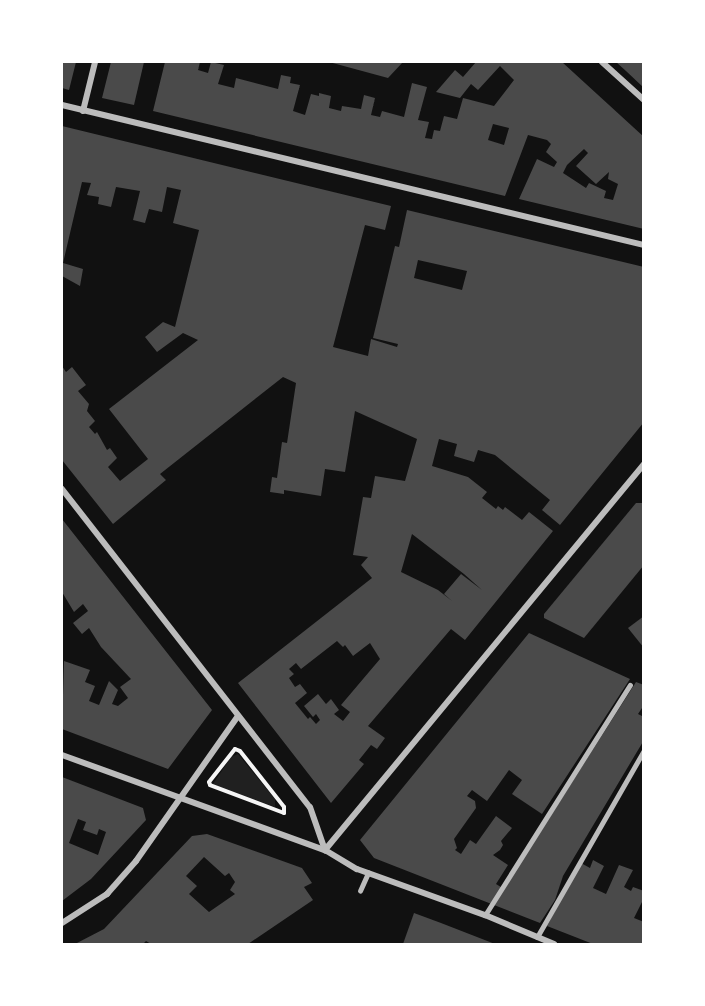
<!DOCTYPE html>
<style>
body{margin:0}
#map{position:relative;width:705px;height:1006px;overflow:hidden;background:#111;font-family:"Nunito Sans",sans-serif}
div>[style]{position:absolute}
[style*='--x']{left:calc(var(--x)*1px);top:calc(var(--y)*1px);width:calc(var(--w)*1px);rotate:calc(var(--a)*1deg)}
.green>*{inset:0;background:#202020}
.building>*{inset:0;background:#4a4a4a}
.path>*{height:4px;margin:-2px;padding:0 2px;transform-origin:2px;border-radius:2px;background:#f5f5f5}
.service>*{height:4.5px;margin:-2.25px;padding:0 2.25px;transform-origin:2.25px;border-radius:2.25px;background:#bcbcbc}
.pedestrian>*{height:5px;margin:-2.5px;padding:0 2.5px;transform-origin:2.5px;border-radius:2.5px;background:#bcbcbc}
.minor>*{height:6px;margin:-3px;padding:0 3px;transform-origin:3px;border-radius:3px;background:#bcbcbc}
span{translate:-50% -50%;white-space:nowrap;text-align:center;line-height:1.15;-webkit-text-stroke:6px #fff;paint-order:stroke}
.frame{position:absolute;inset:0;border:63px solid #fff;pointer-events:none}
</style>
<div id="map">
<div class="green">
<i style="clip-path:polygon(238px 754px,275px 799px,275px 807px,213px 784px,231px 757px)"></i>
</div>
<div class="building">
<i style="clip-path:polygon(62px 62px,76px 62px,69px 90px,62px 88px)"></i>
<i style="clip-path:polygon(111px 62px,144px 62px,134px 105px,102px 98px)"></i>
<i style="clip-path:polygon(evenodd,165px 62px,200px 62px,198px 70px,208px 73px,211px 62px,224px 65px,218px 84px,234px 88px,236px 78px,278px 89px,281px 75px,291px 77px,290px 83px,300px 85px,293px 111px,305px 115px,311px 94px,319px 96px,319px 93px,331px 96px,329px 108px,341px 111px,342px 106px,361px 109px,364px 95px,375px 98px,371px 115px,380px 117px,382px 111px,404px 117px,412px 83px,427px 87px,418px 120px,429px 122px,425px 138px,432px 139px,434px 130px,440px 131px,444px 116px,457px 119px,463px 98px,494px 106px,514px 80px,500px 66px,478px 90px,471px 84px,460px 98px,436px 92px,455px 70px,463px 77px,476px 62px,562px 62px,644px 137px,644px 229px,519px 199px,537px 159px,554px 167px,557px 162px,546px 152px,551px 144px,547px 140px,528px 135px,505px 196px,153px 111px,165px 62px,493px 124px,509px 128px,504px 145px,488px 140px,493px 124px,165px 62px,584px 149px,588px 153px,576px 166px,596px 184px,609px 172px,608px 179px,618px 184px,613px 200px,604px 198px,606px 191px,589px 183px,586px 188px,563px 173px,567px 165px,584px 149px)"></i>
<i style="clip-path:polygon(329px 62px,403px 62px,388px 78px)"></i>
<i style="clip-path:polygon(616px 62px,644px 62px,644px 88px,626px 71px)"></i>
<i style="clip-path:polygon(evenodd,62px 126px,391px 206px,385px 230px,365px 225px,333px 347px,368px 356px,371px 339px,397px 347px,398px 344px,373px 338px,395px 246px,399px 247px,407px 210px,644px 267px,644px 422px,560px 525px,542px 510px,550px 500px,495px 455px,478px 450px,474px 462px,454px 456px,457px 444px,439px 439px,432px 466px,468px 477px,487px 492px,482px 498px,496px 509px,498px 506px,503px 510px,505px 507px,522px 520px,529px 512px,553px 531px,465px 640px,451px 629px,368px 726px,385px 738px,377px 749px,371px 745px,359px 760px,364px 764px,331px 803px,238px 683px,372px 578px,361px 565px,368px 557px,353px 555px,363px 497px,371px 498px,375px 476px,405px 481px,417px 439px,355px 411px,345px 472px,325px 469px,321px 496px,284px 490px,284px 494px,270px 492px,272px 477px,277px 478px,282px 442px,287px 443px,296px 383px,283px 377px,160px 474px,166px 480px,113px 524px,62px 460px,62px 366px,66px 372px,72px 367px,86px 385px,78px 391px,89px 404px,87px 411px,95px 421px,89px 427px,95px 434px,97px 432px,107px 450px,110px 448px,117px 458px,108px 467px,120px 481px,148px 459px,109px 409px,198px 340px,183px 333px,157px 352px,145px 337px,163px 322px,175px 327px,199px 230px,173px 223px,181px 190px,167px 187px,162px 212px,149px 209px,145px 223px,133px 220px,140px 191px,116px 187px,111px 207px,98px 204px,99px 197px,87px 195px,91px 183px,82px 182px,63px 263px,83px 269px,80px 286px,62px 276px,62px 126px,418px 260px,467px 271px,462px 290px,414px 278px,418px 260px,62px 126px,412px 534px,464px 574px,482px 590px,461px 574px,444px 594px,452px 601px,438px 590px,401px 572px,412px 534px,62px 126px,337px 641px,343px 647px,345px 645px,353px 656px,370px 643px,380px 659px,341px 705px,350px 712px,343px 721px,334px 714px,339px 710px,331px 699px,326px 704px,318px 694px,304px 706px,313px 717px,316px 714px,320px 720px,316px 724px,310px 717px,308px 719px,295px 703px,307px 693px,300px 684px,295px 687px,289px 678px,294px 674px,289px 669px,296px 663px,301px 669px,337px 641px)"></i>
<i style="clip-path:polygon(636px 503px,644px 503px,644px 565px,584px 638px,544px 618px,544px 614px)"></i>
<i style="clip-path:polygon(62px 519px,212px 710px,168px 769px,62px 729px,64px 661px,90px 670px,85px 682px,95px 686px,89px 701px,99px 705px,109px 681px,118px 690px,112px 704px,118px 706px,128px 698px,120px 687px,131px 679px,101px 647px,89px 628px,82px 634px,73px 623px,88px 611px,83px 604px,74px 612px,62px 592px)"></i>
<i style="clip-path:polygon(644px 616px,644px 648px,628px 628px)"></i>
<i style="clip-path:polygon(529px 633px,630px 679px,542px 814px,512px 794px,522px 780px,509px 770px,487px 801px,472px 790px,467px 796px,475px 801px,476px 808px,454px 839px,457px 848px,455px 850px,461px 854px,470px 840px,476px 844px,496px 816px,512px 828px,501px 841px,503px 845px,500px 850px,493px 855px,508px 865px,496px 884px,504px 889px,636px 682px,644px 685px,644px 705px,638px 714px,644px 717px,644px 740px,563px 876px,555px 900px,540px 923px,374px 858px,360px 840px)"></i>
<i style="clip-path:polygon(evenodd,62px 777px,143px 808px,146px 820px,91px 879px,62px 901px,62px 777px,78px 819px,86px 822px,83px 830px,97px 835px,99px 829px,106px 832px,98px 855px,69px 843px,78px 819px)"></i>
<i style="clip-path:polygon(evenodd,207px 834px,302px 868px,312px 883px,304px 887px,313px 900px,248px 944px,151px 944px,146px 941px,143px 944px,75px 944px,104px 929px,192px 836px,207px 834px,204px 857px,225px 876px,229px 873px,235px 882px,230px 890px,235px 894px,209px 912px,189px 894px,197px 886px,186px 876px,204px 857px)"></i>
<i style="clip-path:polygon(593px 860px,604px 866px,593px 888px,606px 894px,619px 865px,633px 870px,624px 887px,631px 891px,633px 887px,644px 891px,644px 898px,634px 918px,644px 922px,644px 944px,593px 944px,547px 926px,581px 863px,590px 868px)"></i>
<i style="clip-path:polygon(414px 913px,441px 923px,495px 944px,403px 944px)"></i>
</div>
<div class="path">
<i style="--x:235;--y:749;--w:5;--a:22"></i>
<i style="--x:240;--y:751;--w:71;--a:51.8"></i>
<i style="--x:284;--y:807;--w:6;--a:90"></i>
<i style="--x:284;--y:813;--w:79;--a:-159.3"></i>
<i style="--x:210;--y:785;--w:3;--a:-108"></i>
<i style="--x:209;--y:782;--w:42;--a:-51.8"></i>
</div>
<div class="service">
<i style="--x:360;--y:891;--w:20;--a:-66"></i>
</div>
<div class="pedestrian">
<i style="--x:485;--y:915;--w:272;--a:-57.8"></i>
<i style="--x:537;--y:937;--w:215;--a:-60.2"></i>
</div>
<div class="minor">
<i style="--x:602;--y:62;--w:57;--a:42.1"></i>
<i style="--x:62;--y:105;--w:599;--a:13.53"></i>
<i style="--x:83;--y:111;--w:50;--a:-76.2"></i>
<i style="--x:62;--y:489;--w:403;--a:52.1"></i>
<i style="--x:310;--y:807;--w:46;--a:70.8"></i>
<i style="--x:62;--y:755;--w:280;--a:19.9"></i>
<i style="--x:325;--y:850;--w:37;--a:31"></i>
<i style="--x:357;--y:869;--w:136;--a:19.8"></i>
<i style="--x:485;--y:915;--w:75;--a:22.8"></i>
<i style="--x:325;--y:850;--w:501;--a:-50.43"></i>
<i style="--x:62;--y:923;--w:54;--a:-32.8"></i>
<i style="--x:107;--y:894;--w:44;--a:-48.7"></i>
<i style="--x:136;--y:861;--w:177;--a:-54.9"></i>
</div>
<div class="frame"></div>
</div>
